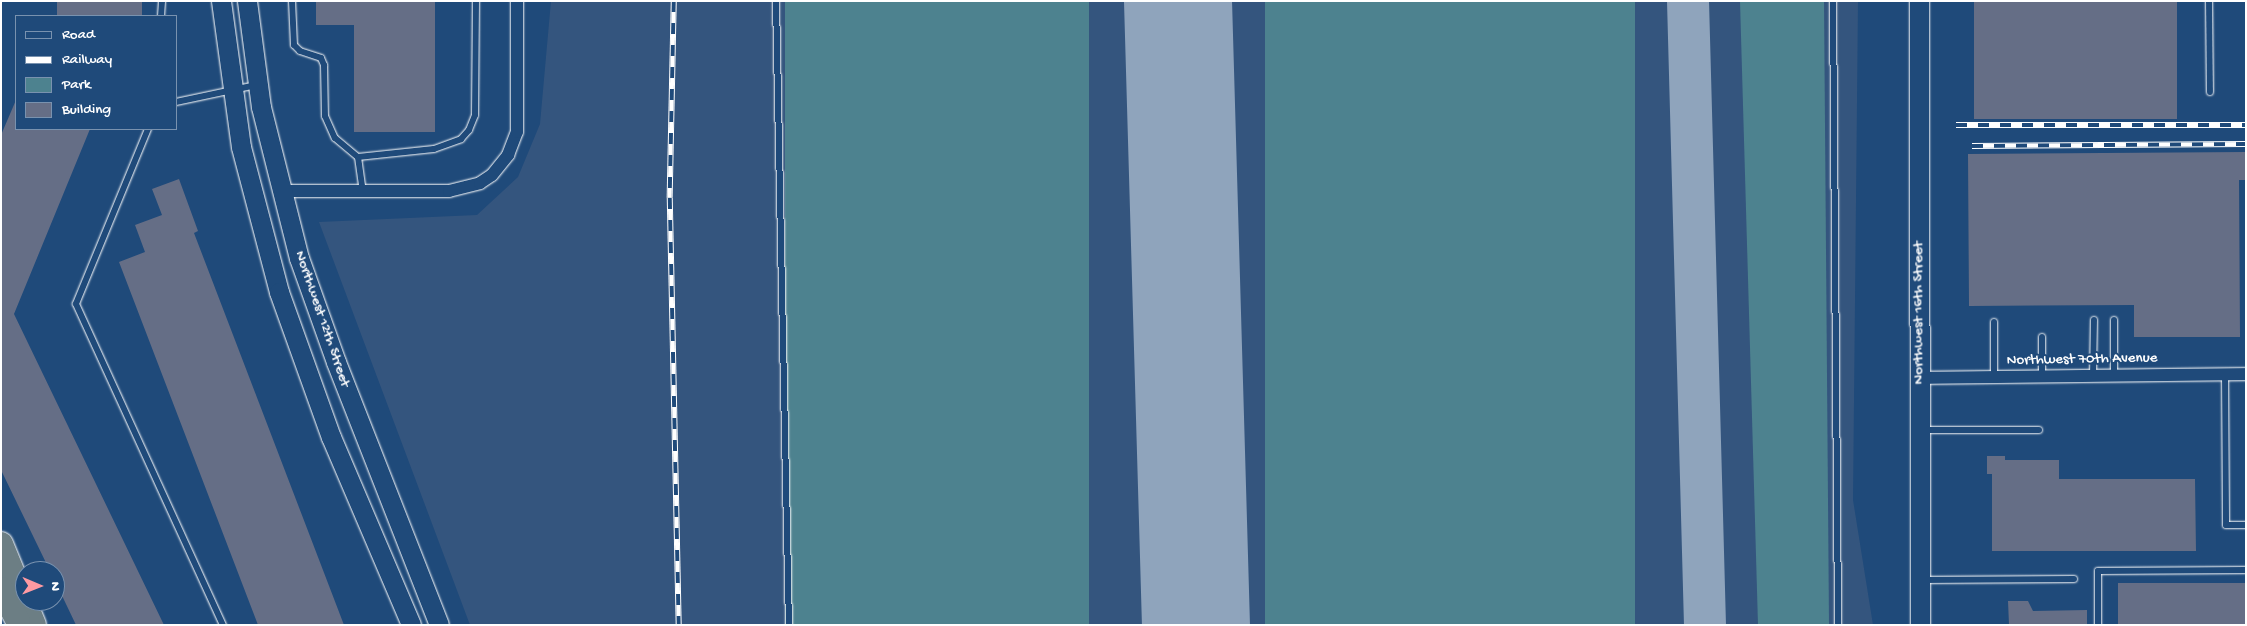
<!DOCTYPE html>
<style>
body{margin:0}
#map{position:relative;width:2247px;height:626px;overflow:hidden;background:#1f4a7a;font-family:"Gochi Hand",sans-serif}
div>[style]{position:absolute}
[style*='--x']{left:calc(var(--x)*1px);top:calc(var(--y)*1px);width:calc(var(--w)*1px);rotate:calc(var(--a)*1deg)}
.built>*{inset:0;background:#34557e}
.green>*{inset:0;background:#4d828f;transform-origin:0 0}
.taxiway>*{height:42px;margin:-21px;padding:0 21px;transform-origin:21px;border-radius:21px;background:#8fa4bc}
.runway>*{height:108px;margin:-54px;padding:0 54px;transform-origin:54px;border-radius:54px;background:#8fa4bc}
.building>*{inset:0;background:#656e86;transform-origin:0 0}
.roads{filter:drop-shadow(0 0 1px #fff) drop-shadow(0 0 1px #fff)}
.service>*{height:6px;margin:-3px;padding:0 3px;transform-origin:3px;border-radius:3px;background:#1f4a7a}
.minor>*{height:12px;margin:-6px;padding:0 6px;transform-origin:6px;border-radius:6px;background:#1f4a7a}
.secondary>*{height:19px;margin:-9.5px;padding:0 9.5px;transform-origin:9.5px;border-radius:9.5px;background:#1f4a7a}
.motorway>*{height:24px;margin:-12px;padding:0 12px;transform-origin:12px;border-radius:12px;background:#6c7e84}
.rail>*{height:5.5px;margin-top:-2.75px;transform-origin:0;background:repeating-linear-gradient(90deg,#1f4a7a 0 11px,#fff 0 22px);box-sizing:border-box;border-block:1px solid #fff}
span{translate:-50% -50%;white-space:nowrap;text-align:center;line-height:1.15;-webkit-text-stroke:4px #1f4a7a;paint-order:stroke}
.street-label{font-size:15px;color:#fff}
.frame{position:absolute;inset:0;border:2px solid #fff;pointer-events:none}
.legend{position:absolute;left:15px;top:15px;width:162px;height:115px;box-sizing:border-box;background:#1f4a7a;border:1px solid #7992af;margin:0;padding:6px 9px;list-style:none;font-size:15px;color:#fff}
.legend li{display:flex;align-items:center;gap:10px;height:25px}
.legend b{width:25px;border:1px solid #7992af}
.north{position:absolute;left:15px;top:561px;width:50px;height:50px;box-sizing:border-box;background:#1f4a7a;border:1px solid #7992af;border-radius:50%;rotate:91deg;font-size:14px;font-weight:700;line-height:20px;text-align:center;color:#fff}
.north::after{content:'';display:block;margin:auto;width:18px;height:22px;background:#ff9aa2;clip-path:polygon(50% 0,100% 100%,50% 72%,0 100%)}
</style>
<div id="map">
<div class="built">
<i style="clip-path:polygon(551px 1px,1858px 1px,1853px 500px,1873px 625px,470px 625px,319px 222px,477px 215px,518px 177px,540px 124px)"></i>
</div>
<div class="green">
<i style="left:785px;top:1px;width:304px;height:624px"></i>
<i style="left:1265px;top:1px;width:370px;height:624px"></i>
<i style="clip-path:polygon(1740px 1px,1824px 1px,1829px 625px,1758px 625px)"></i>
</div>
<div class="taxiway">
<i style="--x:1688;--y:1;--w:624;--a:88.44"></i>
</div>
<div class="runway">
<i style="--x:1178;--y:1;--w:624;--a:88.35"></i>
</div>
<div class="building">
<i style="left:57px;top:1px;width:85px;height:16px"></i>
<i style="clip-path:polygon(316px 1px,435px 1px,435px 132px,354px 132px,354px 25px,316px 25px)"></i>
<i style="left:1974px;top:1px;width:203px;height:118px"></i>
<i style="clip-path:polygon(16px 100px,16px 129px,90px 129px,14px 314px,164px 625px,76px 625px,55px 581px,55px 571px,50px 571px,1px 470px,1px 135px)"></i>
<i style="clip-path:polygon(2246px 152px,2246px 180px,2239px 180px,2240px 337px,2134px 337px,2134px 305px,1969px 306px,1968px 154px)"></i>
<i style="clip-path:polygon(179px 179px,198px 231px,194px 233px,344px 625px,258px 625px,119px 262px,145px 252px,135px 225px,162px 215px,152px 189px)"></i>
<i style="clip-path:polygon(1987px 456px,2005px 456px,2005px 460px,2059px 460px,2059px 479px,2195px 479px,2196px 551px,1992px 551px,1992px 474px,1987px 474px)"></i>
<i style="left:2118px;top:583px;width:128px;height:42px"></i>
<i style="clip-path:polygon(2008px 601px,2028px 601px,2033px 611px,2087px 610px,2087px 625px,2009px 625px)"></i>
</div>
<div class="roads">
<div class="service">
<i style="--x:292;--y:1;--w:44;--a:87.4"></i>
<i style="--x:294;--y:45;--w:8;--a:45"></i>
<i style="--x:300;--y:51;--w:22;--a:18"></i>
<i style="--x:321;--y:58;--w:8;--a:67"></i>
<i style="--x:324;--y:65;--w:51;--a:88.9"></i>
<i style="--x:325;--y:116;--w:24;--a:66"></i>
<i style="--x:335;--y:138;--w:30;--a:40"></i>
<i style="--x:358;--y:157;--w:34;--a:82"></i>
<i style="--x:776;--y:1;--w:624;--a:88.81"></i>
<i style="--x:1833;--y:1;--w:624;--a:89.54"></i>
<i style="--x:2209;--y:1;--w:91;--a:89.4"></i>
<i style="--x:161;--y:16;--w:15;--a:-86"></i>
<i style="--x:176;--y:102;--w:82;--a:-12"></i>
<i style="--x:148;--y:129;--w:189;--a:112.4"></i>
<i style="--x:76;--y:304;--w:353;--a:65.4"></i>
<i style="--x:358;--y:157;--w:76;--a:-6"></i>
<i style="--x:434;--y:149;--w:29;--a:-20"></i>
<i style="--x:461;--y:139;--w:12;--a:-48"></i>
<i style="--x:469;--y:130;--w:16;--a:-68"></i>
<i style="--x:475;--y:115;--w:114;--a:-89.5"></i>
<i style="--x:2114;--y:320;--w:56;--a:90"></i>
<i style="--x:2042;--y:337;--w:39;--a:90"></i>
<i style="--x:2225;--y:374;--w:151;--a:89.6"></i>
<i style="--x:2226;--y:525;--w:20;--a:0"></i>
<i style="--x:2093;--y:376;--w:56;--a:-89"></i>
<i style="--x:1994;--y:377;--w:55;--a:-90"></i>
<i style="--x:1922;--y:430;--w:117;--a:0"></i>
<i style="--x:1922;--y:580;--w:152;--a:-0.4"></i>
<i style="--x:2098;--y:625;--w:54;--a:-90"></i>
<i style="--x:2098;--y:571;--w:148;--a:-0.4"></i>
</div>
<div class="minor">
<i style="--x:282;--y:191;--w:167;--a:0"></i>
<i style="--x:449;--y:191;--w:32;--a:-14"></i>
<i style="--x:480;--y:183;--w:14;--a:-34"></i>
<i style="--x:492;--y:175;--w:26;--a:-51"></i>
<i style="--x:508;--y:155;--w:25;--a:-69"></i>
<i style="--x:517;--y:132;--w:131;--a:-90"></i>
<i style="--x:1919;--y:378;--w:327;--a:-0.7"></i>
</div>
<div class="secondary">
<i style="--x:221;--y:1;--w:147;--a:82.2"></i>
<i style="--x:241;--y:147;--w:150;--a:75.3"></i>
<i style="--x:279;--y:292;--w:154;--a:70.3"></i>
<i style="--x:331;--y:437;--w:204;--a:66.9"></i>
<i style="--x:247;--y:1;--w:107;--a:82.5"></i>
<i style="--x:261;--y:107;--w:156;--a:75.9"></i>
<i style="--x:299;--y:258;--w:110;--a:70.4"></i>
<i style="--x:336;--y:362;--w:282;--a:68.6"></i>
<i style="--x:1919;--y:1;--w:624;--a:89.91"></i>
</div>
<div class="motorway">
<i style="--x:1;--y:544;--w:87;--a:67.8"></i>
<i style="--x:1;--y:589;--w:36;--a:62"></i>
</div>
</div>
<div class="rail">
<i style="--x:674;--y:1;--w:197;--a:91.2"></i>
<i style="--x:670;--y:198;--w:427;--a:88.8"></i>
<i style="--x:1956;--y:125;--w:290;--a:0"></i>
<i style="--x:1972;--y:146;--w:274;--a:-0.4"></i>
</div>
<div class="street-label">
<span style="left:1919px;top:313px;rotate:-90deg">Northwest 16th Street</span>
<span style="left:322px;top:319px;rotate:71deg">Northwest 12th Street</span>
<span style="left:2082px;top:360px;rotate:-1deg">Northwest 70th Avenue</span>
</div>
<div class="frame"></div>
<ul class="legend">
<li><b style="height:6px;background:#1f4a7a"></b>Road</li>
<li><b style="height:6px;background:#fff"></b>Railway</li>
<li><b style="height:14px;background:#4d828f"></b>Park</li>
<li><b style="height:14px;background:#656e86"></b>Building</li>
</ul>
<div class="north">N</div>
</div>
